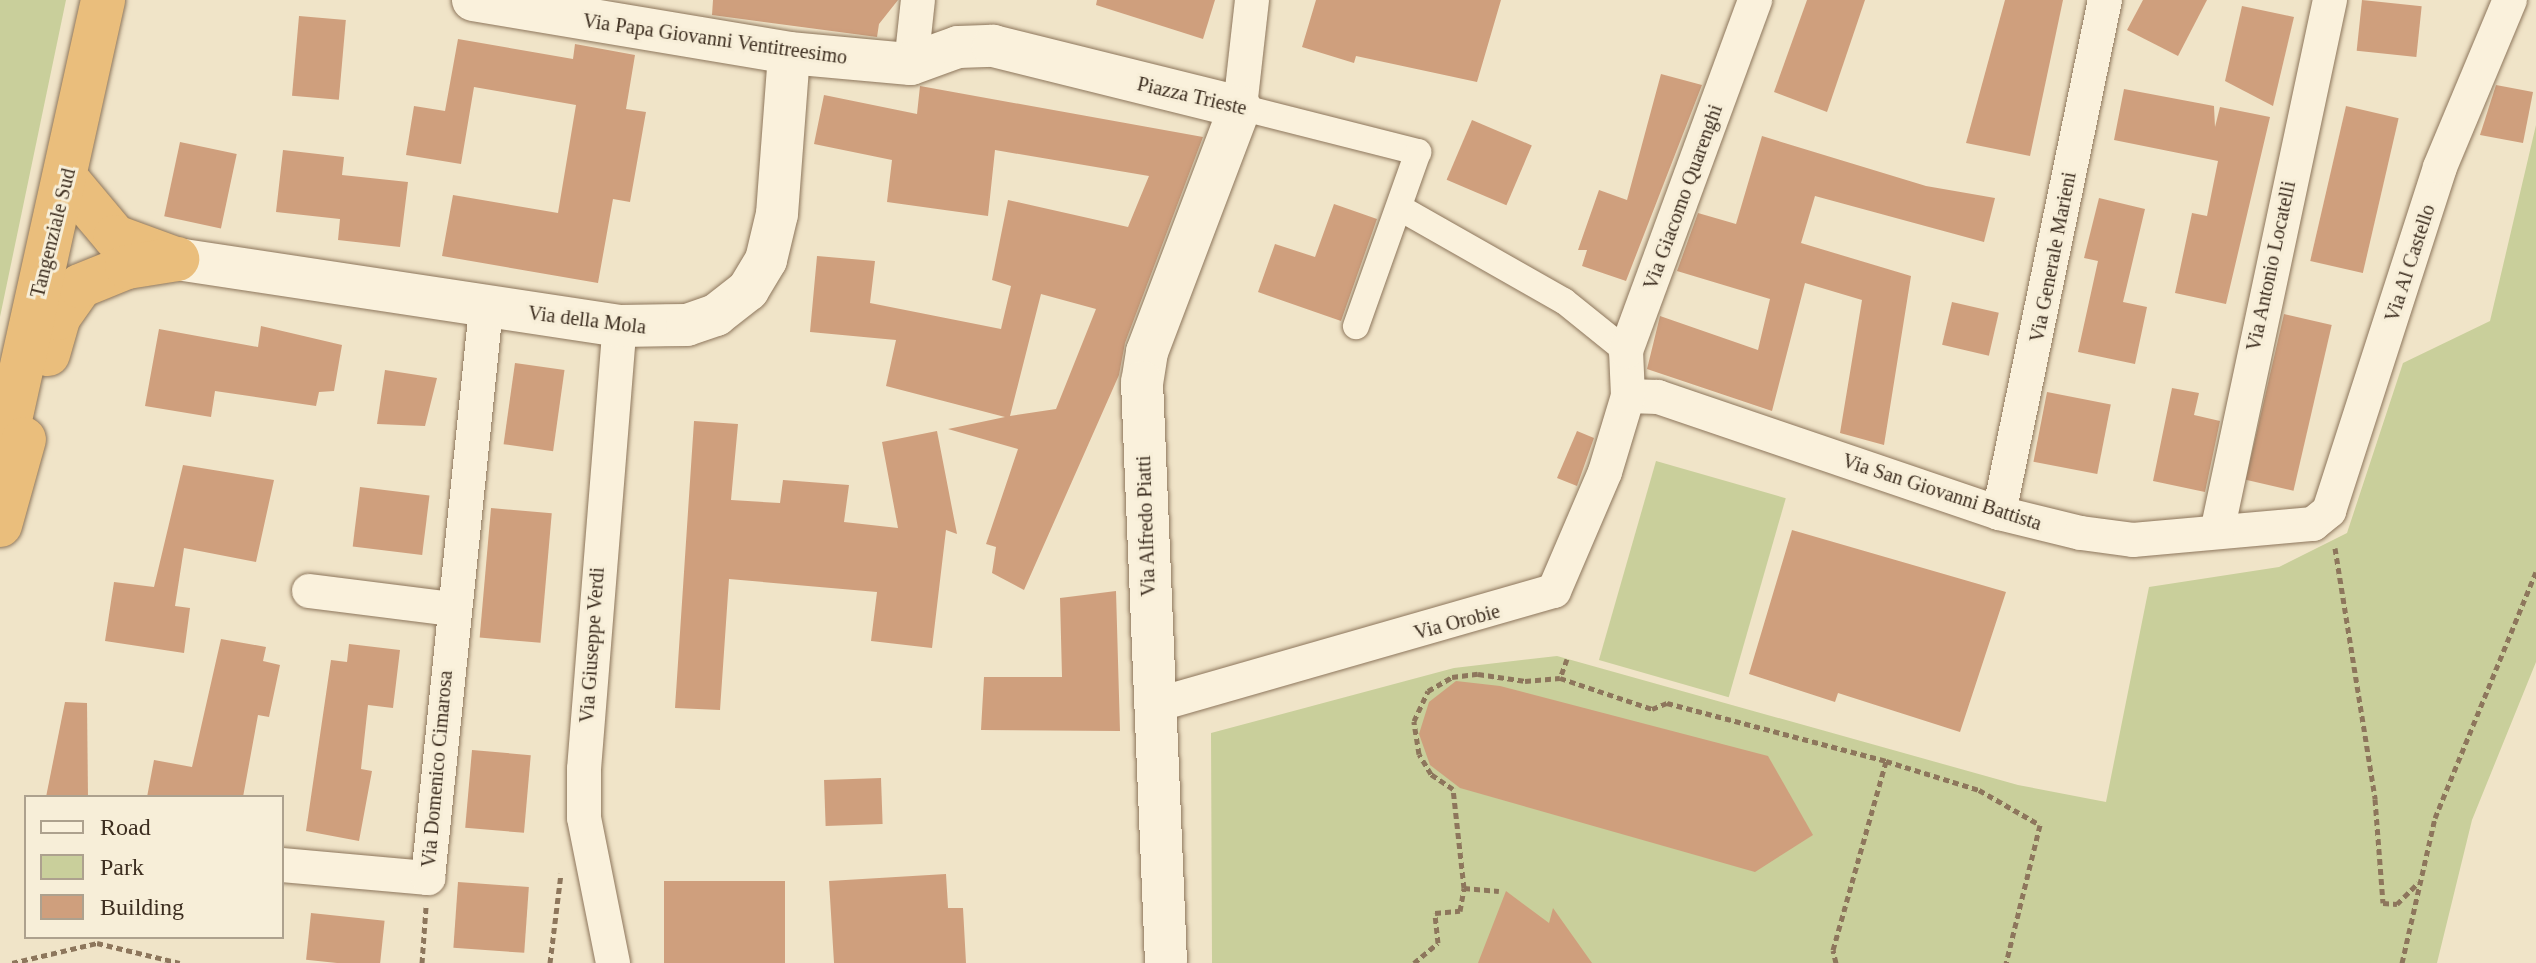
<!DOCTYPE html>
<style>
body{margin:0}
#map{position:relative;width:2536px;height:963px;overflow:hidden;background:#f0e4c8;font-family:Georgia,serif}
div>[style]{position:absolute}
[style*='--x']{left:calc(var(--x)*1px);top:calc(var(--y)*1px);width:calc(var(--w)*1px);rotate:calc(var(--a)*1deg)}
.green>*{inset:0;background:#c9cf9b;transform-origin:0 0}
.building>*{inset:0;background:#cf9f7d;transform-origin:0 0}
.path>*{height:5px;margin-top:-2.5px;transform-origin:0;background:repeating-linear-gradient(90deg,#8d765c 0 6px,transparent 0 10px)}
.roads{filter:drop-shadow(0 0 2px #8d765c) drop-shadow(0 0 2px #8d765c)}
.pedestrian>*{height:26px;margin:-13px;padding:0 13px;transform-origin:13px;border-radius:13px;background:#faf1dc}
.minor>*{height:34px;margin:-17px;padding:0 17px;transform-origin:17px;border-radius:17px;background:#faf1dc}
.tertiary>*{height:42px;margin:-21px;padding:0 21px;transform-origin:21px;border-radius:21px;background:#faf1dc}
.trunk>*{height:44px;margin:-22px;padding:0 22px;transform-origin:22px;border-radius:22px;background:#eabe7c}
span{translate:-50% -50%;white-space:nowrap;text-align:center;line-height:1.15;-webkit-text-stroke:6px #f7eed8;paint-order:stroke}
.street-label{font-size:20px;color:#3d2e20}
.legend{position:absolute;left:24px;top:795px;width:260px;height:144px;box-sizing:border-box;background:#f7eed8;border:2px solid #ada18e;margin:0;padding:10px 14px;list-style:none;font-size:24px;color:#3d2e20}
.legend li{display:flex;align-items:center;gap:16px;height:40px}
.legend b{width:40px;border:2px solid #ada18e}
</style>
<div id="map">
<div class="green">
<i style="clip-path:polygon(0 0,66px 0,0 317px)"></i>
<i style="clip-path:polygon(2536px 125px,2536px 662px,2472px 820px,2437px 963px,1212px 963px,1211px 733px,1454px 668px,1557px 656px,2018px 785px,2106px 802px,2149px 587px,2279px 567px,2347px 533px,2403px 363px,2490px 321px)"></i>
<i style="left:1656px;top:461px;width:135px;height:207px;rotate:16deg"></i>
</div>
<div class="building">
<i style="clip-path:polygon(713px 0,898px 0,879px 24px,877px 37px,712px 15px)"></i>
<i style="clip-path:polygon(1097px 0,1215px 0,1203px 39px,1096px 5px)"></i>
<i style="clip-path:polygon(1316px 0,1501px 0,1477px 82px,1356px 56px,1354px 63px,1302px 47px)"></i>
<i style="clip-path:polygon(1807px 0,1865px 0,1827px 112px,1774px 92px)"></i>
<i style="clip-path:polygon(2005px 0,2063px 0,2030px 156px,1966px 143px)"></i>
<i style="clip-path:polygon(2143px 0,2207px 0,2178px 56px,2127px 30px)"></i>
<i style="left:2362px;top:0;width:60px;height:51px;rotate:6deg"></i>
<i style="clip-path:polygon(2242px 6px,2294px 17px,2273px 106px,2225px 81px)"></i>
<i style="left:299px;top:16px;width:47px;height:80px;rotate:5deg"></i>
<i style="clip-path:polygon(458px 39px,573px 59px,575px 44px,635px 55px,626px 109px,646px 112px,630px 202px,613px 199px,598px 283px,442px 256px,453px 195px,558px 213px,576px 105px,474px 87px,461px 164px,406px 155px,414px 106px,445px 111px)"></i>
<i style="clip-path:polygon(1661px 74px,1702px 85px,1626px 281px,1582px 266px,1587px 250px,1578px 250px,1599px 190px,1627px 200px)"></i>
<i style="clip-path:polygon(2496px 85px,2533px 92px,2523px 143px,2480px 135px)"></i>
<i style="clip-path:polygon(evenodd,920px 86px,1203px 137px,1125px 343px,1119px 375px,1024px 590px,992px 573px,996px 547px,986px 544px,1018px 449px,948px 429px,1005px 417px,886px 386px,896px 340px,810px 332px,817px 256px,875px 261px,870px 303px,1001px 329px,1011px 286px,992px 280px,1008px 200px,1128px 227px,1149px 176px,995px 150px,988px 216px,887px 202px,892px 160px,814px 144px,824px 95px,917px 114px,920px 86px,1041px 294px,1096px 309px,1056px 409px,1010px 416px,1041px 294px)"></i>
<i style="clip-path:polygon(2124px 89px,2214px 106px,2215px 127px,2220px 107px,2270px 117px,2226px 304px,2175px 293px,2192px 213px,2207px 216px,2218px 161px,2114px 140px)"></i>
<i style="left:2346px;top:106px;width:54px;height:159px;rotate:13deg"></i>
<i style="left:1472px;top:120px;width:65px;height:65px;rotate:23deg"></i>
<i style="clip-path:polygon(1762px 136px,1926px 186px,1995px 198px,1984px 242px,1815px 196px,1801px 243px,1911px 276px,1884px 445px,1840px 433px,1862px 300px,1805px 283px,1772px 411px,1647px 369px,1660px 316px,1758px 350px,1770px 299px,1677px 271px,1698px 213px,1736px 224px)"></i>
<i style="left:180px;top:142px;width:58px;height:76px;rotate:12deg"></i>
<i style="clip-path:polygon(283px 150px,344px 157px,342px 175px,408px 182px,400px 247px,338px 240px,340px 219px,276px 212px)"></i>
<i style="clip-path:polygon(2099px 198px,2145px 209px,2123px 302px,2147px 307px,2135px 364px,2078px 352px,2098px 261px,2084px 258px)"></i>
<i style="clip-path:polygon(1334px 204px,1377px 219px,1341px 321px,1258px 292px,1275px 244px,1315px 257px)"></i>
<i style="left:1952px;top:302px;width:48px;height:44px;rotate:13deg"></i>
<i style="left:2284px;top:314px;width:49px;height:170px;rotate:13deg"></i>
<i style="clip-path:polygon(261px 326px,342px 345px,334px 391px,319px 392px,316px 406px,215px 391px,211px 417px,145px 406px,159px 329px,258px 347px)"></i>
<i style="left:515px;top:363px;width:50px;height:82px;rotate:8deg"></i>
<i style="clip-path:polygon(385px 370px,437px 378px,425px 426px,377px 424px)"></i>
<i style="clip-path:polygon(2172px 388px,2199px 393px,2194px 415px,2220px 421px,2205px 492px,2153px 481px)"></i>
<i style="left:2047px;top:392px;width:65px;height:71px;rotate:11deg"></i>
<i style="clip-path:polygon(694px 421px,738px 424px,731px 500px,780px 503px,783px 480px,849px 485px,844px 522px,898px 528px,882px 442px,937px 431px,957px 534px,946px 530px,932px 648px,871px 641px,877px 592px,729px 579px,720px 710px,675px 708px)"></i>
<i style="clip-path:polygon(1577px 431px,1594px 438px,1577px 486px,1557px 478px)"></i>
<i style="clip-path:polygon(183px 465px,274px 480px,256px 562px,184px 548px,175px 606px,190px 608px,184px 653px,105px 641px,114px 582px,154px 587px)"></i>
<i style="left:360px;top:487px;width:70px;height:60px;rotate:7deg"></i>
<i style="left:491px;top:508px;width:61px;height:130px;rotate:5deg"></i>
<i style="clip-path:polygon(1792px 530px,2006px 592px,1960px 732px,1838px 693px,1835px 702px,1749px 674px)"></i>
<i style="clip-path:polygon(1116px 591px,1120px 731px,981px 730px,984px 677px,1062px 677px,1060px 598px)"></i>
<i style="clip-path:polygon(221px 639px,266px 647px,263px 661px,280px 665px,269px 717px,258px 715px,243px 797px,147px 797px,154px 760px,192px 767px)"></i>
<i style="clip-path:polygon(349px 644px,400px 650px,393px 708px,368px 705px,361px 769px,372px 771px,359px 841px,306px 831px,331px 660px,347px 662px)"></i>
<i style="clip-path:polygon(1456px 681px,1500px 686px,1768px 756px,1813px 835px,1755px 872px,1460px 788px,1430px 765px,1419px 734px,1429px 702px)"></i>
<i style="clip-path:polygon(65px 702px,87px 703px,88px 797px,46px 797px)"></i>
<i style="left:472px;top:750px;width:59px;height:78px;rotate:5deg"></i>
<i style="left:881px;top:778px;width:46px;height:57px;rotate:88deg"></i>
<i style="clip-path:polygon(946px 874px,948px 908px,963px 908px,966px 963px,834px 963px,829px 881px)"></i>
<i style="left:785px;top:881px;width:82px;height:121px;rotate:90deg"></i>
<i style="left:458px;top:882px;width:71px;height:66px;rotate:4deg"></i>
<i style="clip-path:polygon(1506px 891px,1549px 923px,1553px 908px,1592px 963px,1478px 963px)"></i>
<i style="left:311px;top:913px;width:74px;height:47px;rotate:6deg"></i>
</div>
<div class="path">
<i style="--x:2335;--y:548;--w:254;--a:80.9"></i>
<i style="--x:2375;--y:799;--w:104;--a:85.6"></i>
<i style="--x:2383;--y:903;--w:14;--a:4"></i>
<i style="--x:2397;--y:904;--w:30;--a:-45"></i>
<i style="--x:1567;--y:659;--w:20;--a:110"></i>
<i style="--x:1560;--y:678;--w:97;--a:18.6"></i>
<i style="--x:1652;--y:709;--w:16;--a:-22"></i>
<i style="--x:1667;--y:703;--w:227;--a:14.8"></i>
<i style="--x:1464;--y:888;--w:35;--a:5"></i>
<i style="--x:12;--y:963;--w:87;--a:-13.2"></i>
<i style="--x:97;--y:943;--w:85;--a:13.5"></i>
<i style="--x:422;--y:963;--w:56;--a:-85.9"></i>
<i style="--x:550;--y:963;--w:90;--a:-83"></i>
<i style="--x:1414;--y:963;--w:31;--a:-40"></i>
<i style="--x:1438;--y:943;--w:30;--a:-96"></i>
<i style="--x:1435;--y:913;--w:25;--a:-5"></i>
<i style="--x:1460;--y:911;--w:23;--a:-80"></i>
<i style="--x:1464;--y:888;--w:100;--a:-96.3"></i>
<i style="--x:1453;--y:789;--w:27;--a:-146"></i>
<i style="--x:1431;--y:774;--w:23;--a:-121"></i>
<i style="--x:1419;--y:754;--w:33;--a:-99"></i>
<i style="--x:1414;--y:721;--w:33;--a:-65"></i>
<i style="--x:1428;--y:691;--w:28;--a:-30"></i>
<i style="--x:1452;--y:677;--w:26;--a:-7"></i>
<i style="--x:1478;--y:674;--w:48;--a:8.5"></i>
<i style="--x:1525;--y:681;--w:35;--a:-5"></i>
<i style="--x:1836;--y:963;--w:13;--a:-103"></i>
<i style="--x:1833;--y:950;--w:196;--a:-74.3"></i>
<i style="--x:1886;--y:761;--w:97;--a:17.3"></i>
<i style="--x:1979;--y:790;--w:70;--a:29.8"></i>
<i style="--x:2040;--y:825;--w:142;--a:103.8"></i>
<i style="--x:2402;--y:963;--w:149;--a:-77.2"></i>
<i style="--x:2435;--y:818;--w:266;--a:-67.7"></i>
</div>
<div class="roads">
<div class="pedestrian">
<i style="--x:1240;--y:107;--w:184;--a:14.2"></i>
<i style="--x:1418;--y:152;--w:185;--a:109.6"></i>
<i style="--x:1400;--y:208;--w:189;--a:29.6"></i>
<i style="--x:1564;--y:301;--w:80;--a:38.9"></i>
</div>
<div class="minor">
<i style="--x:911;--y:64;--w:64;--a:-83.8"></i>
<i style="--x:1240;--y:107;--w:108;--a:-83.6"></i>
<i style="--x:1628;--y:396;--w:30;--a:2"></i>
<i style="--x:1658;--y:397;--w:360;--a:18.8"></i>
<i style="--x:1999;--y:513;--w:84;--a:13.7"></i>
<i style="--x:2081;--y:533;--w:52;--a:7.7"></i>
<i style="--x:2133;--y:540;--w:181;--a:-5.1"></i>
<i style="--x:2313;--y:524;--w:21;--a:-39"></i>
<i style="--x:2329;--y:511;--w:361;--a:-72.1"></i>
<i style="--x:2440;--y:167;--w:181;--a:-67.3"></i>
<i style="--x:1999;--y:513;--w:524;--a:-78.33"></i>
<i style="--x:2217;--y:532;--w:544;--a:-78.01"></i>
<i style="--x:309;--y:591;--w:144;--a:7.2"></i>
<i style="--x:1156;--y:705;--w:414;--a:-16"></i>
<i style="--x:1554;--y:591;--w:129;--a:-66.8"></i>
<i style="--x:1605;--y:472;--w:79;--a:-73.2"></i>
<i style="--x:1628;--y:396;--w:45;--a:-92.5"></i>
<i style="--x:1626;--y:351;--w:374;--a:-69.8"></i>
<i style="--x:282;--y:865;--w:147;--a:5.1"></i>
<i style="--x:428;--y:878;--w:573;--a:-84.19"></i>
<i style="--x:613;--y:963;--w:148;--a:-101.3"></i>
<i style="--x:584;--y:818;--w:49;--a:-90"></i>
<i style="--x:584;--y:769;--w:444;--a:-85.4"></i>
</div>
<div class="tertiary">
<i style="--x:473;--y:0;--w:320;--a:9.5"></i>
<i style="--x:789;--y:53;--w:122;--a:5.2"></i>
<i style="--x:911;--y:64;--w:50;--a:-19.9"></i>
<i style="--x:958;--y:47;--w:35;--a:-2"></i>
<i style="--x:993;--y:46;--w:254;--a:13.9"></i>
<i style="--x:1240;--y:107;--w:262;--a:110.8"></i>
<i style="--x:1147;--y:352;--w:30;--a:99"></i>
<i style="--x:1142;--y:382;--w:581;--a:87.63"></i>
<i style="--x:177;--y:259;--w:448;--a:8.6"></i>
<i style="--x:620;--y:326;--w:67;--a:-0.9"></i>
<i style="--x:687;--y:325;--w:31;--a:-19"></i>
<i style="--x:716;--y:315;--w:41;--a:-38"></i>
<i style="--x:748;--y:290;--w:35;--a:-59"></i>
<i style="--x:766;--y:260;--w:47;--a:-76.6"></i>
<i style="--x:777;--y:214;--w:161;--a:-85.7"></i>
</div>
<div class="trunk">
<i style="--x:68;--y:181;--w:73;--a:50"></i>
<i style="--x:115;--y:237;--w:64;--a:20.1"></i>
<i style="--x:48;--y:354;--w:37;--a:-74"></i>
<i style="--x:58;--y:318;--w:39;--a:-55"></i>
<i style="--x:80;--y:286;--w:51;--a:-22"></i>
<i style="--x:127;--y:267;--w:51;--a:-9.1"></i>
<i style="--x:0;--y:465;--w:476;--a:-77.5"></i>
<i style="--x:0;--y:525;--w:89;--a:-74.4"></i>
</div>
</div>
<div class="street-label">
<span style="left:715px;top:39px;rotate:8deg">Via Papa Giovanni Ventitreesimo</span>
<span style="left:1192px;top:96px;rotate:13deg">Piazza Trieste</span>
<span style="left:1683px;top:197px;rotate:-70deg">Via Giacomo Quarenghi</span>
<span style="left:53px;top:233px;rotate:-76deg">Tangenziale Sud</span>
<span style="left:2053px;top:257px;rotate:-79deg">Via Generale Marieni</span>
<span style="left:2410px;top:263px;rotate:-72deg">Via Al Castello</span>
<span style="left:2271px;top:266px;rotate:-78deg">Via Antonio Locatelli</span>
<span style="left:587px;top:320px;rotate:7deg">Via della Mola</span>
<span style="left:1942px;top:492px;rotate:18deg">Via San Giovanni Battista</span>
<span style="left:1146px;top:526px;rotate:-92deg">Via Alfredo Piatti</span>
<span style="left:1457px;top:622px;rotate:-15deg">Via Orobie</span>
<span style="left:592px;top:645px;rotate:-86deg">Via Giuseppe Verdi</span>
<span style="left:437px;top:769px;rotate:-85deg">Via Domenico Cimarosa</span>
</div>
<ul class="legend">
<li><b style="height:10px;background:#faf1dc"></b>Road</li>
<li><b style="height:22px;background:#c9cf9b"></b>Park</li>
<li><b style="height:22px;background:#cf9f7d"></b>Building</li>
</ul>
</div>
